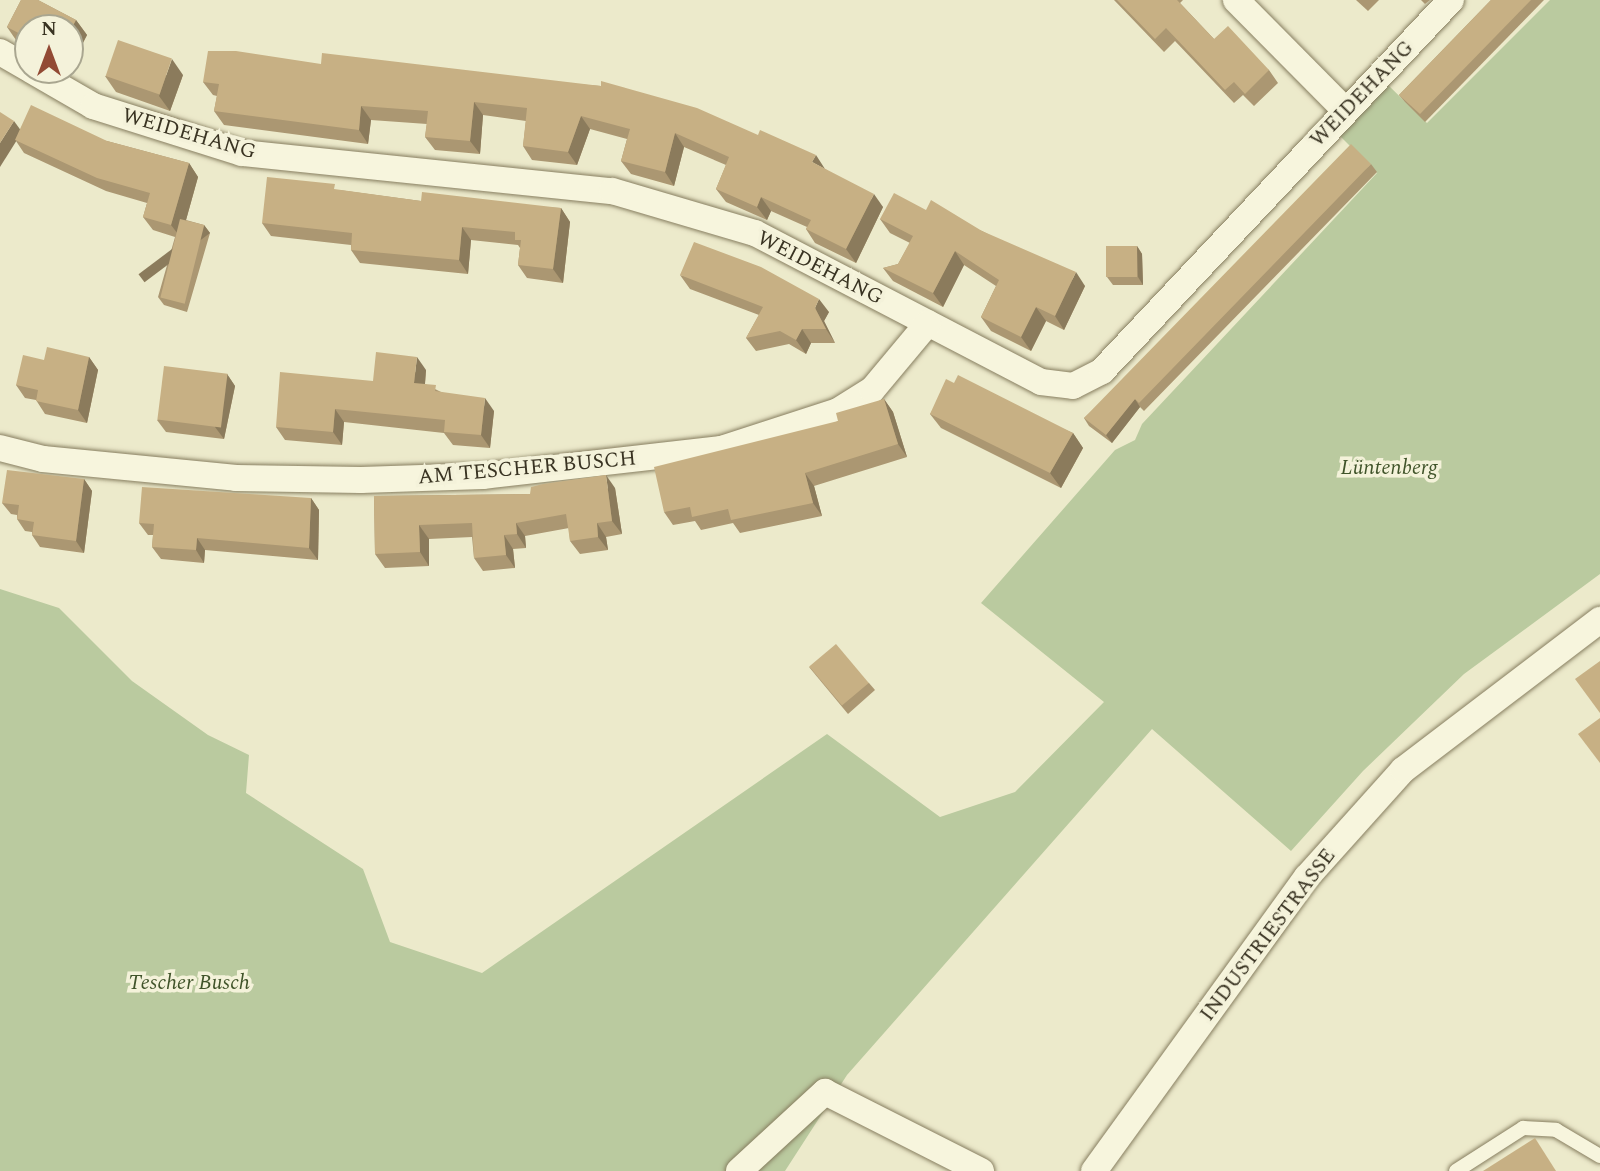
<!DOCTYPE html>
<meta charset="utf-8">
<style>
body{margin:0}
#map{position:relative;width:1600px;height:1171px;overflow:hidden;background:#eceacb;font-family:Spectral,serif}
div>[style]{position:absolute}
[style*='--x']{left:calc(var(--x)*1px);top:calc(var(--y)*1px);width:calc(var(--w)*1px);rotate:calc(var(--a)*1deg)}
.green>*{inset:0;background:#baca9f}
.roads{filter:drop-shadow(0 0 2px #877e60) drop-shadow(0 0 2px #877e60)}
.lane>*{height:14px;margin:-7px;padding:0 7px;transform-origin:7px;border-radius:7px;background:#f7f5dd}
.street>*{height:26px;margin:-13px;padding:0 13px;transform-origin:13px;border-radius:13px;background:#f7f5dd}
.wall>*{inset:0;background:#ab9772}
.shaded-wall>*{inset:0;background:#8b7b5c;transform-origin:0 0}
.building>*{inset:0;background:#c7b084;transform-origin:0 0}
span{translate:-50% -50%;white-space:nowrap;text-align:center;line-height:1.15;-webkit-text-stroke:7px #f4f2da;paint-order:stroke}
.street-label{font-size:21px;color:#393322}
.park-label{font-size:21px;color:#40542a;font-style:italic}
.north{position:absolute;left:14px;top:14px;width:70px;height:70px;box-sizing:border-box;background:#f4f2da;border:2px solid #a9a690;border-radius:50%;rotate:0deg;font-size:19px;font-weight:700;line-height:28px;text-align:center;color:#393322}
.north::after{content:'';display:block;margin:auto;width:24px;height:32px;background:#924a34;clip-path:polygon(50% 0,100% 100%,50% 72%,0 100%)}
</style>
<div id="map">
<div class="green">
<i style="clip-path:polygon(1550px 0,1600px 0,1600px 574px,1464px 674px,1363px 771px,1291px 851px,1152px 729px,847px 1075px,785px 1171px,0 1171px,0 589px,59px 608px,132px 681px,208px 735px,249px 755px,246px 793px,363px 869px,390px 942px,482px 973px,827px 734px,940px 817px,1015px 792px,1104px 702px,981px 603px,1115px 450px,1135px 440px,1142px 424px,1377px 173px,1339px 135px,1388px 85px,1427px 123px)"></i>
</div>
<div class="roads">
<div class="lane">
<i style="--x:1456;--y:1171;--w:80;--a:-32.7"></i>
<i style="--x:1523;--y:1128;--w:33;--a:3"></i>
<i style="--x:1556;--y:1130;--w:51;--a:30.6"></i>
</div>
<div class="street">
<i style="--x:1236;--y:0;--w:155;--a:45.3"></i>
<i style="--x:0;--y:52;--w:32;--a:30"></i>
<i style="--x:31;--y:70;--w:72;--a:30.1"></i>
<i style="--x:93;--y:106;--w:156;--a:17.5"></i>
<i style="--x:242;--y:153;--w:372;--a:5.9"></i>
<i style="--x:612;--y:191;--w:149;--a:16.4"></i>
<i style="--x:755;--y:233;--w:322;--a:27.5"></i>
<i style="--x:1041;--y:382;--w:32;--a:7"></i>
<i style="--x:1073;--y:386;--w:33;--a:-27"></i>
<i style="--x:1102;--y:371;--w:509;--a:-46.75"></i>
<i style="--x:0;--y:448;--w:44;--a:14.3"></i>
<i style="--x:43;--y:459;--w:194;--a:5.6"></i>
<i style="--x:236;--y:478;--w:125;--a:0.9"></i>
<i style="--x:361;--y:480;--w:122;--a:-1.9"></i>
<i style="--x:483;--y:476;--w:240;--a:-6.5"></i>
<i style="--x:721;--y:449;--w:123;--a:-18"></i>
<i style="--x:838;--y:411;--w:40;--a:-32"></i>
<i style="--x:872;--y:390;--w:87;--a:-50.1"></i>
<i style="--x:739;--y:1171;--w:117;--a:-42.6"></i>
<i style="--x:825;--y:1092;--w:175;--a:26.9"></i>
<i style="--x:1094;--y:1171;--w:363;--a:-54.1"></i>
<i style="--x:1307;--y:877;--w:144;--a:-48.1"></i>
<i style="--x:1403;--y:770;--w:248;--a:-37.3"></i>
</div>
</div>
<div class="wall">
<i style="clip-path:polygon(21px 0,38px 0,76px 20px,87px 35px,70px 68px,70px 28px,28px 28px,28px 48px,18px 43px,7px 27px)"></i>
<i style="clip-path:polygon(1114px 0,1183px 0,1180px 3px,1214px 39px,1269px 70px,1278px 83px,1254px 106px,1243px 95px,1234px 103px,1175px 41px,1164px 52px)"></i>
<i style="clip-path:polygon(1356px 0,1379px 0,1368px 11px)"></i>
<i style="clip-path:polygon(1421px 0,1430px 0,1425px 4px)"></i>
<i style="clip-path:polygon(1491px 0,1544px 0,1425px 122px,1405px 102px,1399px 95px)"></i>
<i style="clip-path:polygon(321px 64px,601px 86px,825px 169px,883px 207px,856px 263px,815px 243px,806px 229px,807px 227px,771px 211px,767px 220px,726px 202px,716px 189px,726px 165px,684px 147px,674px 186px,631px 174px,621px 161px,627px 139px,590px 129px,577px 165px,532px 160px,523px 146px,526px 121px,483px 115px,480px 154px,435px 150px,425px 137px,427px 124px,371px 120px,368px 144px,224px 125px,214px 111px,217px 96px,213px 95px,203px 82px)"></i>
<i style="clip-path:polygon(183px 75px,170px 111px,116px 92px,105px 76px)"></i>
<i style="clip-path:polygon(20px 129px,107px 141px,189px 163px,198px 177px,186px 220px,204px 225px,210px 233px,187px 312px,164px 305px,158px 297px,175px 237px,153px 230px,143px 217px,147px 203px,106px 191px,24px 153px,16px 141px)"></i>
<i style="clip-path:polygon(1371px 164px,1377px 172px,1144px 411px,1140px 407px,1112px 443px,1089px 426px,1084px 418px)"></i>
<i style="clip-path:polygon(339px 190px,421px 201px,561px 208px,570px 222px,563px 283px,527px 278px,518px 265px,520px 248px,518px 245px,471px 240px,468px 274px,360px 263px,351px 250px,351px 245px,271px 236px,262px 223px)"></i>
<i style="clip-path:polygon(926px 210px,982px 231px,1085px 286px,1064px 330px,1046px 321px,1031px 351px,991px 331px,981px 317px,996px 286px,964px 265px,943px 307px,893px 281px,883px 268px,898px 264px,910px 243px,890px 233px,880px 219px)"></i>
<i style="clip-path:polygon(1137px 246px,1142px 254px,1143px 285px,1113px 285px,1107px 277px)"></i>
<i style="clip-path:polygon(680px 275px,829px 312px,824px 321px,835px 343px,811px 343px,806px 354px,789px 344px,756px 351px,746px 338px,759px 315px,690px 289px)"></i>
<i style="clip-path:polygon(89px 357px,98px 370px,87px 423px,45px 414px,36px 400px,25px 398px,16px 385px,44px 360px)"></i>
<i style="clip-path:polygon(426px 370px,425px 384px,441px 392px,494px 411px,490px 448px,453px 445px,444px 433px,344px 422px,342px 445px,285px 440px,276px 427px,373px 381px)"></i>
<i style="clip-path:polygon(227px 374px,235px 386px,224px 439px,166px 432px,157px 420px)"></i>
<i style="clip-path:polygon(954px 383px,1073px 433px,1083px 448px,1061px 488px,941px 428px,930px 414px)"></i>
<i style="clip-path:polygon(884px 399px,893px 412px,907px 457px,814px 486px,822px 516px,740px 533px,733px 523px,701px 530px,695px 521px,673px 525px,664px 512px,838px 421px)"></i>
<i style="clip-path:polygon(84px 479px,92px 491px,84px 553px,40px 547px,32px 535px,32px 532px,25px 531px,17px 519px,17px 515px,11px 514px,2px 503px)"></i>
<i style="clip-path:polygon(615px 488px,622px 534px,606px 537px,608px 550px,580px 554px,570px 541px,569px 528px,525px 536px,526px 548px,513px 549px,515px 568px,483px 571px,474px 558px,472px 537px,429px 539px,429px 566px,385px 568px,375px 554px,374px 496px,530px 494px)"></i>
<i style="clip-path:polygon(311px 498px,319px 510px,318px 560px,205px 550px,204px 563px,161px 559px,152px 547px,153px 535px,148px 535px,139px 523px)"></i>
<i style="clip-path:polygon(809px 667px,869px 683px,875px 690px,848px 714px)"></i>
</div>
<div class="shaded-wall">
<i style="clip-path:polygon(76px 20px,87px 35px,70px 68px,70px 31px)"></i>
<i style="clip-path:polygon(172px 59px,183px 75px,170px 111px,159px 96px)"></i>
<i style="clip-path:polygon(474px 102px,483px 115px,480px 154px,470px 141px)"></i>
<i style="clip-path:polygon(361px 106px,371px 120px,368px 144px,359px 130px)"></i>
<i style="clip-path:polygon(581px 116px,590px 129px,577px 165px,568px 152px)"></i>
<i style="clip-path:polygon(14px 121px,22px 132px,0 167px,0 143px)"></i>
<i style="clip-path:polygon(675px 133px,684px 147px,674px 186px,665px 172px)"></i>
<i style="clip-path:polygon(816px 155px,825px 169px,812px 162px)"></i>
<i style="clip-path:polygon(189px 163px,198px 177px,181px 238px,171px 225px)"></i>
<i style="clip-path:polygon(874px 194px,883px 207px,856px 263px,846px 249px)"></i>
<i style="clip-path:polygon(761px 197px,771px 211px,767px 220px,757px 207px)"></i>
<i style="clip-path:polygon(561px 208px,570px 222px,563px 283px,553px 269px)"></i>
<i style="left:204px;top:225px;width:10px;height:82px;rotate:53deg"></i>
<i style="clip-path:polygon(462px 227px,471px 240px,468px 274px,459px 260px)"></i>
<i style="clip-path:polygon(1137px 246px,1142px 254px,1143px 285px,1138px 277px)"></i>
<i style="clip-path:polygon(955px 251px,964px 265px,943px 307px,933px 293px)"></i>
<i style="clip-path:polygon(1076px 272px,1085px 286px,1064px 330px,1055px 316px)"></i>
<i style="clip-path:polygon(819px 299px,829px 312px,824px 321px,835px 343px,826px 329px,815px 308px)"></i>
<i style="clip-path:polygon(1036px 307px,1046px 321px,1031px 351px,1021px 337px)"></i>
<i style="clip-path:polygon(802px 329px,811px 343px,806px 354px,796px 340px)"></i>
<i style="clip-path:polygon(89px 357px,98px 370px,87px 423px,78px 410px)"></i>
<i style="clip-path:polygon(417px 357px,426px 370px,424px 396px,414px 383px)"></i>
<i style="clip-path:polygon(227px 374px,235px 386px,224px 439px,215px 427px)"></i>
<i style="clip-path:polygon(485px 398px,494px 411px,490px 448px,481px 435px)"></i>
<i style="clip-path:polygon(884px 399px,893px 412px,907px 457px,898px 444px)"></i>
<i style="clip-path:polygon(1135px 399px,1140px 407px,1112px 443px,1106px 435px)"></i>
<i style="clip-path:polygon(335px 409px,344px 422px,342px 445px,333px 432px)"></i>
<i style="clip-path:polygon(1073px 433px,1083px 448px,1061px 488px,1050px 473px)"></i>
<i style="clip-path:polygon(805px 473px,814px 486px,822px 516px,813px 503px)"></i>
<i style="clip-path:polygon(606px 475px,615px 488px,622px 534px,612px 521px)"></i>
<i style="clip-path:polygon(84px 479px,92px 491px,84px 553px,76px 541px)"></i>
<i style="clip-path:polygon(311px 498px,319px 510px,318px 560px,309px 548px)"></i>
<i style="clip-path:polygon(516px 523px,525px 536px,526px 548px,517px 534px)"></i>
<i style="clip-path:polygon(597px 523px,606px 537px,608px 550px,598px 537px)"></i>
<i style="clip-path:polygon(419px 525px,429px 539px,429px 566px,420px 552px)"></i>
<i style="clip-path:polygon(504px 535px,513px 549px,515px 568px,506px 555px)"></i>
<i style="clip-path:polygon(197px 538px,205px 550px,204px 563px,196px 550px)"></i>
</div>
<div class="building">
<i style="clip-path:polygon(21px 0,38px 0,76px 20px,70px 31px,70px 28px,28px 28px,28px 38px,7px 27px)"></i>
<i style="clip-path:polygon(1117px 0,1177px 0,1214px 39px,1228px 26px,1269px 70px,1245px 94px,1234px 82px,1225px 90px,1166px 28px,1155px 39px)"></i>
<i style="clip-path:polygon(1491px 0,1531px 0,1420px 114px,1399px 95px)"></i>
<i style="left:118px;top:40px;width:57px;height:38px;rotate:19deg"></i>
<i style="clip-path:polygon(208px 51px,236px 51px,321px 64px,322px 53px,601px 86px,601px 81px,697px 108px,758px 135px,760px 130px,816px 155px,812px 162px,874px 194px,846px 249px,806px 229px,811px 220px,761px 197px,757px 207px,716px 189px,729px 157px,675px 133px,665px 172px,621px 161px,630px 129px,581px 116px,568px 152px,523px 146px,527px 108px,474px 102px,470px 141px,425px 137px,428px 111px,361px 106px,359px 130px,214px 111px,219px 84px,203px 82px)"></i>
<i style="clip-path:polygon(31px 105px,107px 141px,189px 163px,171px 225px,143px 217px,150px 193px,97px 178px,15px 140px)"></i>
<i style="clip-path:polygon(0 112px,14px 121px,0 143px)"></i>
<i style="clip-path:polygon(1351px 144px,1371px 164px,1139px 403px,1135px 399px,1106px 435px,1084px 418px)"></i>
<i style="clip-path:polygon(267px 177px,335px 184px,334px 189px,421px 201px,422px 192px,561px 208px,553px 269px,518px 265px,521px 240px,515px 240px,515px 232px,462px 227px,459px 260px,351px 250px,352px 233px,262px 223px)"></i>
<i style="clip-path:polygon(894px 193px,926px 210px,931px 200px,982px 231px,1076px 272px,1055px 316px,1036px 307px,1021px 337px,981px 317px,999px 280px,955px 251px,933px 293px,883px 268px,898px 264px,913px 236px,880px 219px)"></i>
<i style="left:180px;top:219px;width:25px;height:81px;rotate:14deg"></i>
<i style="clip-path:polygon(694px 242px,761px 267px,819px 299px,815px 308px,826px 329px,802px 329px,796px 340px,780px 331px,746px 338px,763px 307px,680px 275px)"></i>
<i style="left:1106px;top:246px;width:31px;height:31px"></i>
<i style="clip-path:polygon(47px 347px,89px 357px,78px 410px,36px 401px,38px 390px,16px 385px,23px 355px,44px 360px)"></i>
<i style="clip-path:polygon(376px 352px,417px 357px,414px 383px,436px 385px,435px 391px,485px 398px,481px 435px,444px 432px,445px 420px,335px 409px,333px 432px,276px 427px,280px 372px,373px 381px)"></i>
<i style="left:164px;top:366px;width:64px;height:54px;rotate:7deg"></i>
<i style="clip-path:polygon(958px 375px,1073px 433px,1050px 473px,930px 414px,946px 379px,954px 383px)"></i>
<i style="clip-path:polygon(884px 399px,898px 444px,805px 473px,813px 503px,731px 520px,728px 509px,692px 517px,690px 507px,664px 512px,654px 467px,838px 421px,836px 413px)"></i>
<i style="clip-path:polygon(7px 470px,84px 479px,76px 541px,32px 535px,34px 522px,17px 519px,19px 505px,2px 503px)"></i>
<i style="clip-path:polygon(606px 475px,612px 521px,597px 523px,598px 537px,570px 541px,566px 514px,516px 523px,517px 534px,504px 535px,506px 555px,474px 558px,472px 523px,419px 525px,420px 552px,375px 554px,374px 496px,530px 494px,531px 487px,543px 484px)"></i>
<i style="clip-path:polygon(142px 487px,311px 498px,309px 548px,197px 538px,196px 550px,152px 547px,154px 524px,139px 523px)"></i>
<i style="left:836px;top:644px;width:51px;height:35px;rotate:50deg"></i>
<i style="clip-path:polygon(1600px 661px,1600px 713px,1575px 679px)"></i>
<i style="clip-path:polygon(1600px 718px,1600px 763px,1578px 734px)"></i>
<i style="clip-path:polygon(1535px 1138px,1556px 1171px,1483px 1171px)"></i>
</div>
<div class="street-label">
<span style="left:1362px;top:94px;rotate:-46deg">WEIDEHANG</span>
<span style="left:189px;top:134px;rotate:16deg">WEIDEHANG</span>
<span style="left:820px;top:268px;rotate:27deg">WEIDEHANG</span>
<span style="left:527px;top:468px;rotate:-5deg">AM TESCHER BUSCH</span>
<span style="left:1268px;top:935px;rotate:-53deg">INDUSTRIESTRASSE</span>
</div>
<div class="park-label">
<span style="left:1389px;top:468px">Lüntenberg</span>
<span style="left:189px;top:983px">Tescher Busch</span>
</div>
<div class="north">N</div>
</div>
